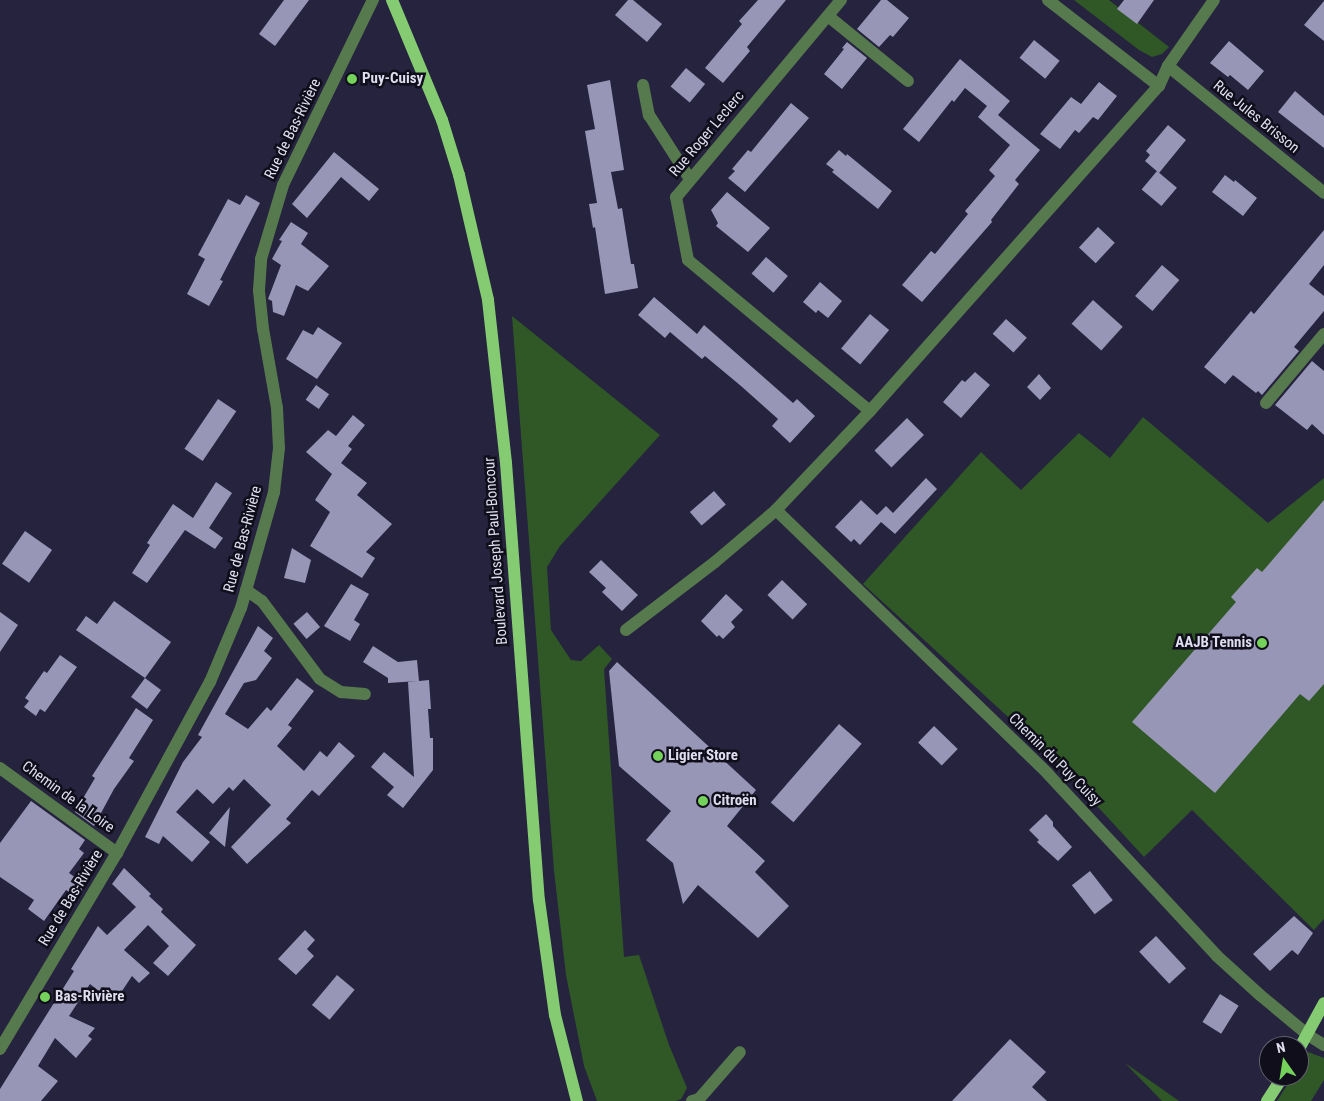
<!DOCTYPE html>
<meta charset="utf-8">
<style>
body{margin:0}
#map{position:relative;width:1324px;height:1101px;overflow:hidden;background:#25233d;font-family:"Roboto Condensed",sans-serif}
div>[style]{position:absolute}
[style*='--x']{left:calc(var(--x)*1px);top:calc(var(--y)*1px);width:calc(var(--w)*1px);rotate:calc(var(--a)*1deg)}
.green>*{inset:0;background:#305826}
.building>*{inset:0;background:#9796b6;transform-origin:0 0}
.minor>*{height:12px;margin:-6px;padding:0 6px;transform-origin:6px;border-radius:6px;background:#57794e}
.major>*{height:12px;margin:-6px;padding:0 6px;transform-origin:6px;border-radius:6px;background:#84cb72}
.dots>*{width:14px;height:14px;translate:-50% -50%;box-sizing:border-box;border:2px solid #0f0e1a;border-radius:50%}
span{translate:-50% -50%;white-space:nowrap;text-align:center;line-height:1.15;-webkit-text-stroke:5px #0f0e1a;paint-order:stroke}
.poi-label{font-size:15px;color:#dedef0;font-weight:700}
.left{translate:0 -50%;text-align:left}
.right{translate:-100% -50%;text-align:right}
.street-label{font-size:15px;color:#dedef0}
.north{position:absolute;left:1259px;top:1036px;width:50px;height:50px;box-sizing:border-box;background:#0f0e1a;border:1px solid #626170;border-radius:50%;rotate:347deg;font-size:14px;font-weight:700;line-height:20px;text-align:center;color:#dedef0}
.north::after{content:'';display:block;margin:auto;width:18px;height:22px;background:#74d25b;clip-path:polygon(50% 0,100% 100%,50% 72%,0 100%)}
</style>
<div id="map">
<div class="green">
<i style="clip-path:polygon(1074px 0,1109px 0,1169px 47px,1162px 54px,1152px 57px,1139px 50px)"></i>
<i style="clip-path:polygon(512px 316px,660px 435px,560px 546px,547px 567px,551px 630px,571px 660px,581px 661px,599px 645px,612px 659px,604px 669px,624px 957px,639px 955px,669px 1045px,687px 1088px,681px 1099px,676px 1101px,597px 1101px,584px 1066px,566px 975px,554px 871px)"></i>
<i style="clip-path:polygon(1143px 417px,1268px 523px,1324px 478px,1324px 919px,1314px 930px,1192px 810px,1144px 857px,1052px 757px,863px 584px,981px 452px,1021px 490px,1079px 433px,1110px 458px)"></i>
<i style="clip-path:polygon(1308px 1052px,1324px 1058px,1324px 1080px,1311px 1101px,1277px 1101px,1293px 1076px,1299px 1076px,1299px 1066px)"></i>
<i style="clip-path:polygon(1125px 1063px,1179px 1101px,1162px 1101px)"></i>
</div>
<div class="building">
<i style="clip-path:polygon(284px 0,309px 0,275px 46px,259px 34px)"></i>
<i style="clip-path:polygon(628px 0,633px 0,662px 24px,647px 42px,615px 15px)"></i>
<i style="clip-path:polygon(758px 0,786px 0,747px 47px,750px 51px,723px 83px,705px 68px,742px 24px,739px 21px)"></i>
<i style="clip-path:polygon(881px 0,887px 0,909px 18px,893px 37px,890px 35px,879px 47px,857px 29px)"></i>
<i style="clip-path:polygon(1124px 0,1154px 0,1137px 24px,1117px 9px)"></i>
<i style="clip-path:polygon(1324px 1px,1324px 41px,1304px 25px)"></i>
<i style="left:1034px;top:40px;width:33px;height:23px;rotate:39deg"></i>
<i style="clip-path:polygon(1229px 41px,1264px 71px,1248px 90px,1230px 75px,1228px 77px,1210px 63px)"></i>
<i style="clip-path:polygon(847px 42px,867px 58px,842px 89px,824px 74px,844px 49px,842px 48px)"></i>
<i style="clip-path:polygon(960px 59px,1010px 101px,998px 115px,992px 110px,1040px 150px,1015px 180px,1019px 184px,991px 220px,992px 222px,922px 302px,902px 285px,931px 251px,935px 254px,968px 214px,965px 211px,995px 176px,989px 170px,1010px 145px,978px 117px,987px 106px,965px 88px,954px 102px,952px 100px,919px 142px,903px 129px)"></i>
<i style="left:686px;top:68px;width:25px;height:24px;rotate:40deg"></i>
<i style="clip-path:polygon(610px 80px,624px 170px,611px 172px,618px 209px,622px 208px,631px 264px,634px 264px,638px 288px,605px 294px,595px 227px,593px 228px,589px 204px,597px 203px,585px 131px,595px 129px,587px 85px)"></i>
<i style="clip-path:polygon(1099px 82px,1117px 96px,1098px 120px,1093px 117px,1079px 133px,1075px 130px,1060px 149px,1040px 134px,1071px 97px,1081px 104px)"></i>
<i style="clip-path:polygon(1295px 91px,1324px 116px,1324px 148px,1278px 112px)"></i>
<i style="clip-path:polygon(791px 103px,809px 118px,745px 192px,728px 178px,735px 171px,732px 169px,748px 150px,751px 152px)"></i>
<i style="clip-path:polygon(1168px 125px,1186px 140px,1159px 173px,1145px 161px,1150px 155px,1146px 151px)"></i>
<i style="clip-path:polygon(839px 150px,846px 156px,847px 154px,892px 191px,878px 209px,832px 172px,834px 170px,826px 164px)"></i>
<i style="clip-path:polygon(334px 152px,379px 189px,369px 201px,341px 177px,307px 218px,292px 204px)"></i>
<i style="left:1157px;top:171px;width:26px;height:24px;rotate:40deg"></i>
<i style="clip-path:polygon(1225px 175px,1234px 182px,1235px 180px,1257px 198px,1243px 216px,1212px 192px)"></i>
<i style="clip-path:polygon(727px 192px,770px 228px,748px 252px,716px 226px,718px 223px,711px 210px)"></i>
<i style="clip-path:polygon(246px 195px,260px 203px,220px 280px,223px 281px,209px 306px,187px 294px,205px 259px,198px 255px,228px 199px,240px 205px)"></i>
<i style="clip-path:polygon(291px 222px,308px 233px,301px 244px,329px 266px,308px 291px,296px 285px,284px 316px,273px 312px,272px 301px,268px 299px,281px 265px,272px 259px,282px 241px,279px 240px)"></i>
<i style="left:1098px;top:227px;width:23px;height:28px;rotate:43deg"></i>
<i style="clip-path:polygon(1324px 230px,1324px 265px,1309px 284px,1324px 296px,1324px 311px,1294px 347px,1299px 351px,1262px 395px,1258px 391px,1256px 393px,1233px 375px,1225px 384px,1204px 367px,1251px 311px,1254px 314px)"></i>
<i style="left:766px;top:257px;width:29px;height:22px;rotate:41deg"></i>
<i style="left:1162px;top:265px;width:23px;height:41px;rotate:41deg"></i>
<i style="clip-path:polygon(820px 282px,842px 301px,828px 318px,818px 310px,816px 313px,803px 302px)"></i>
<i style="clip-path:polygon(654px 297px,697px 334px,704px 325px,793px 403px,797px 399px,815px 416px,790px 443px,772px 426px,778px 419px,741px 386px,705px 356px,702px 359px,670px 332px,665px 338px,638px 315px)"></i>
<i style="left:1093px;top:300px;width:40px;height:32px;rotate:42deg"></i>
<i style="left:870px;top:314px;width:25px;height:45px;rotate:40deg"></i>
<i style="left:1006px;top:319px;width:28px;height:20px;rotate:42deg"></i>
<i style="clip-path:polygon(318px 327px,342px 343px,317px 379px,286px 359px,303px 330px,313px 335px)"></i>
<i style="clip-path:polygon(1312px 361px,1324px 371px,1324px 435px,1312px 424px,1307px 430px,1275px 405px)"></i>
<i style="clip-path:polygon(975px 372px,990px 385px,961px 418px,943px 402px,962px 380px,965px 382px)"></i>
<i style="clip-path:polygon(1039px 374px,1051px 388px,1040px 400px,1027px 387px)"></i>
<i style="left:316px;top:385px;width:16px;height:18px;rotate:35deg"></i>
<i style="left:218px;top:399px;width:22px;height:60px;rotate:34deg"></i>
<i style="clip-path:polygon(353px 415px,365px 425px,348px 446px,352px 449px,341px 463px,367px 483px,357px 495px,392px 524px,366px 552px,375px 558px,362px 578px,310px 546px,330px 512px,315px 500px,332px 474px,306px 452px,328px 430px,336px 436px)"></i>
<i style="left:907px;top:418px;width:24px;height:46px;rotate:45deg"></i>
<i style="clip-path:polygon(926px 478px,937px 489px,895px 534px,881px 522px,860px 545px,854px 539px,851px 542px,835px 527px,861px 500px,877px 515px,886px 506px,893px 513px)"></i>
<i style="clip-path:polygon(216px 482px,232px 493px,209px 528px,223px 538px,215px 549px,185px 530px,147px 583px,132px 573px,150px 545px,147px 543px,173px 504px,193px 518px)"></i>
<i style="left:714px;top:491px;width:18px;height:32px;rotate:49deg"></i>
<i style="clip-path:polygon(1324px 500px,1324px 684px,1309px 701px,1300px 694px,1215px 793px,1132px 722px,1236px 602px,1231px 597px,1257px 568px,1262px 572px)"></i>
<i style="left:25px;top:531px;width:33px;height:40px;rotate:35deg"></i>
<i style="clip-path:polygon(292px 548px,311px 560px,305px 583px,284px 578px)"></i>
<i style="clip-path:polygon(601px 560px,638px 595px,622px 611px,602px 592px,606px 588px,589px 572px)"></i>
<i style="left:782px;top:580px;width:35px;height:21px;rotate:44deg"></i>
<i style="clip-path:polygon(351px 584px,369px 594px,354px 620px,360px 624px,350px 641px,324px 626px)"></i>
<i style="clip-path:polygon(726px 594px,743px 610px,731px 622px,735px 627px,723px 639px,719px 635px,717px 637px,701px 621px)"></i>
<i style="clip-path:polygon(114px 601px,171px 642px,145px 678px,161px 690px,147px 709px,131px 697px,145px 678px,76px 630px,86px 616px,97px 624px)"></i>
<i style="clip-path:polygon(0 612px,18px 625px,0 652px)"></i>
<i style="left:307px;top:612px;width:20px;height:18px;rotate:49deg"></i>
<i style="clip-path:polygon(258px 626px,273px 638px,264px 651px,272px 658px,256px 680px,244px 683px,225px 714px,248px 729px,267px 707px,271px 711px,297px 678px,314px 691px,288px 725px,292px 728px,277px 746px,304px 771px,320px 751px,327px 757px,339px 742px,355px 756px,319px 796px,312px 790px,286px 819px,291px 823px,247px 864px,231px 847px,271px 805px,244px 779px,233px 791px,229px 787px,213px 804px,197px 789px,176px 812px,210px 842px,192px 862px,163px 836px,159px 844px,145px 837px,183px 762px,202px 737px,198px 735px)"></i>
<i style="clip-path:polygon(373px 646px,398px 662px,417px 660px,419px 681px,429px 680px,431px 709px,428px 709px,430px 738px,433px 738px,433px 770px,403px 808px,387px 795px,394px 787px,371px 767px,384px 752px,414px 777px,408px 682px,418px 681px,388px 683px,388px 678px,363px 662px)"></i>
<i style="clip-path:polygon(60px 655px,77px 667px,45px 712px,40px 709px,36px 716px,24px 707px,29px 701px,25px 698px,44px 671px,47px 673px)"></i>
<i style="clip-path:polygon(617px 662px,756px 790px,727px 826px,765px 861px,755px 872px,789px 906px,758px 938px,698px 885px,683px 904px,673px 863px,646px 840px,671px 811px,619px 766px,609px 671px)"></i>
<i style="clip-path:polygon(136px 708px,153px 720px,129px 758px,134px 761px,114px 789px,94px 826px,75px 812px,95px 778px,92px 776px)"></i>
<i style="left:839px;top:724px;width:30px;height:104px;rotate:41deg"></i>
<i style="left:934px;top:726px;width:33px;height:23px;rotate:44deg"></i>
<i style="clip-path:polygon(31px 801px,85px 840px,79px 849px,84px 853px,69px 873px,85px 884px,78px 897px,66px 890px,44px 921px,28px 909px,34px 900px,0 877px,0 843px)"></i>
<i style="clip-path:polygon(230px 807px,225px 847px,209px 833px)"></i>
<i style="clip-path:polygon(1046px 814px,1053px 822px,1053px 826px,1072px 847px,1058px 861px,1037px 842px,1039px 840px,1029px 830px)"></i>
<i style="clip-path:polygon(124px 868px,151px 894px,149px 896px,163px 909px,161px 912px,196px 945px,168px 976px,153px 963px,169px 946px,148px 925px,124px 950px,150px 973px,139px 983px,132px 976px,114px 1003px,90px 984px,69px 1016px,95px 1028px,88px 1036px,92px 1039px,76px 1058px,55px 1038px,38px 1066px,58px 1081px,41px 1101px,0 1101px,0 1089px,74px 971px,71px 969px,98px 926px,107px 935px,136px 907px,112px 884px)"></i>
<i style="left:1090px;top:871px;width:37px;height:23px;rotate:52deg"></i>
<i style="clip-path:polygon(1294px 916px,1313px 933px,1298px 955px,1292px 950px,1270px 971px,1253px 954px)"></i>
<i style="clip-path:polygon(305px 930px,315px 940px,307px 949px,314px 956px,296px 975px,278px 959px)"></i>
<i style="left:1156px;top:936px;width:44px;height:23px;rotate:47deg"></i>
<i style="left:337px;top:975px;width:23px;height:39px;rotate:40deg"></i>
<i style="left:1220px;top:994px;width:22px;height:33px;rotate:32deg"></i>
<i style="clip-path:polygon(1010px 1039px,1046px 1072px,1032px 1087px,1047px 1101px,952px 1101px)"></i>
</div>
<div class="minor">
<i style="--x:841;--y:0;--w:257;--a:129.9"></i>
<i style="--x:676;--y:197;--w:64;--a:79.2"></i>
<i style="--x:688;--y:260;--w:236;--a:39.7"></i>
<i style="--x:1048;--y:0;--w:140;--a:37.8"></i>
<i style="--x:828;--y:16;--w:103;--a:39.1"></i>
<i style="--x:1168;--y:66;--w:201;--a:39.1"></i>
<i style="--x:643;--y:85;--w:31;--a:79"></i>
<i style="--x:649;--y:115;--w:76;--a:57.4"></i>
<i style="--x:1266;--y:403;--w:90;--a:-50"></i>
<i style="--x:776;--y:510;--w:379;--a:44.1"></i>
<i style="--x:1048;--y:774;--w:248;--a:47.1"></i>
<i style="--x:1217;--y:956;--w:58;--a:42.2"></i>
<i style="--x:1260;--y:995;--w:62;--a:39.8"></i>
<i style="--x:1308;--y:1035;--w:19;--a:32"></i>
<i style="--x:246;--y:590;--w:19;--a:35"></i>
<i style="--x:262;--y:601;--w:97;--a:53.4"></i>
<i style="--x:320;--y:679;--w:25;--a:32"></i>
<i style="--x:341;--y:692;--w:24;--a:5"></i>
<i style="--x:626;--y:630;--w:112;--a:-37.4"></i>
<i style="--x:715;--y:562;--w:80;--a:-40.4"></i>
<i style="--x:776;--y:510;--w:137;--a:-46.5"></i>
<i style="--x:870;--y:411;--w:435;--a:-48.4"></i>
<i style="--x:1159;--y:86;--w:22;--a:-66"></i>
<i style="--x:1168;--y:66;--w:80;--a:-55.1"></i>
<i style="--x:0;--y:768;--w:145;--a:36"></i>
<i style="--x:0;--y:1049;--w:228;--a:-59.2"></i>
<i style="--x:117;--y:853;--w:195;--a:-61.5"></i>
<i style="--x:210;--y:682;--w:80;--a:-67.3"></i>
<i style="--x:241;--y:608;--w:121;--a:-74.1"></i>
<i style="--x:274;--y:492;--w:44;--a:-83.5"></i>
<i style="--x:279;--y:448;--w:40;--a:-92.9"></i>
<i style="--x:277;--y:408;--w:80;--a:-100"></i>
<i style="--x:263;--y:329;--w:39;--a:-96"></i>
<i style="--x:259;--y:290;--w:31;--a:-86"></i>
<i style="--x:261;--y:259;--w:77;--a:-73.4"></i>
<i style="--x:283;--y:185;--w:206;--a:-64.1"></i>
<i style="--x:692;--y:1101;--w:7;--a:-16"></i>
<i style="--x:699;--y:1099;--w:62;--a:-48.9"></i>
</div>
<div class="major">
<i style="--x:392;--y:0;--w:130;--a:67.4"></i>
<i style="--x:442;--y:120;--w:58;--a:72.8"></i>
<i style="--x:459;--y:175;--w:128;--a:76.9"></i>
<i style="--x:488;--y:300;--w:164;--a:83.7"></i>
<i style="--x:506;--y:463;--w:438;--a:85.7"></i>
<i style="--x:539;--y:900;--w:116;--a:82.1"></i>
<i style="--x:555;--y:1015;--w:89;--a:75.7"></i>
<i style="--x:1299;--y:1049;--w:52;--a:-61.5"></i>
<i style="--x:1267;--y:1101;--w:30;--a:-57"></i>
</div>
<div class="dots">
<i style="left:352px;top:79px;background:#74d25b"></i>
<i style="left:1262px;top:643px;background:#74d25b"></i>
<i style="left:658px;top:756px;background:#74d25b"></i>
<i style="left:703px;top:801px;background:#74d25b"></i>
<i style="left:45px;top:997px;background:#74d25b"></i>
</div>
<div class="poi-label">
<span class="left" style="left:362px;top:79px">Puy-Cuisy</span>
<span class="right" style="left:1252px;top:643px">AAJB Tennis</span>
<span class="left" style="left:668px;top:756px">Ligier Store</span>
<span class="left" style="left:713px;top:801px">Citroën</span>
<span class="left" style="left:55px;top:997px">Bas-Rivière</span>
</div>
<div class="street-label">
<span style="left:1256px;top:117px;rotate:39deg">Rue Jules Brisson</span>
<span style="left:293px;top:129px;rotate:-64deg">Rue de Bas-Rivière</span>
<span style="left:707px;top:134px;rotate:-50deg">Rue Roger Leclerc</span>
<span style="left:243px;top:539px;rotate:-75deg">Rue de Bas-Rivière</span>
<span style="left:496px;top:551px;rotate:-94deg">Boulevard Joseph Paul-Boncour</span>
<span style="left:1055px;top:760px;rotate:45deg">Chemin du Puy Cuisy</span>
<span style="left:68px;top:797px;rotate:36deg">Chemin de la Loire</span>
<span style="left:71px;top:898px;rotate:-59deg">Rue de Bas-Rivière</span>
</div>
<div class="north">N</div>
</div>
